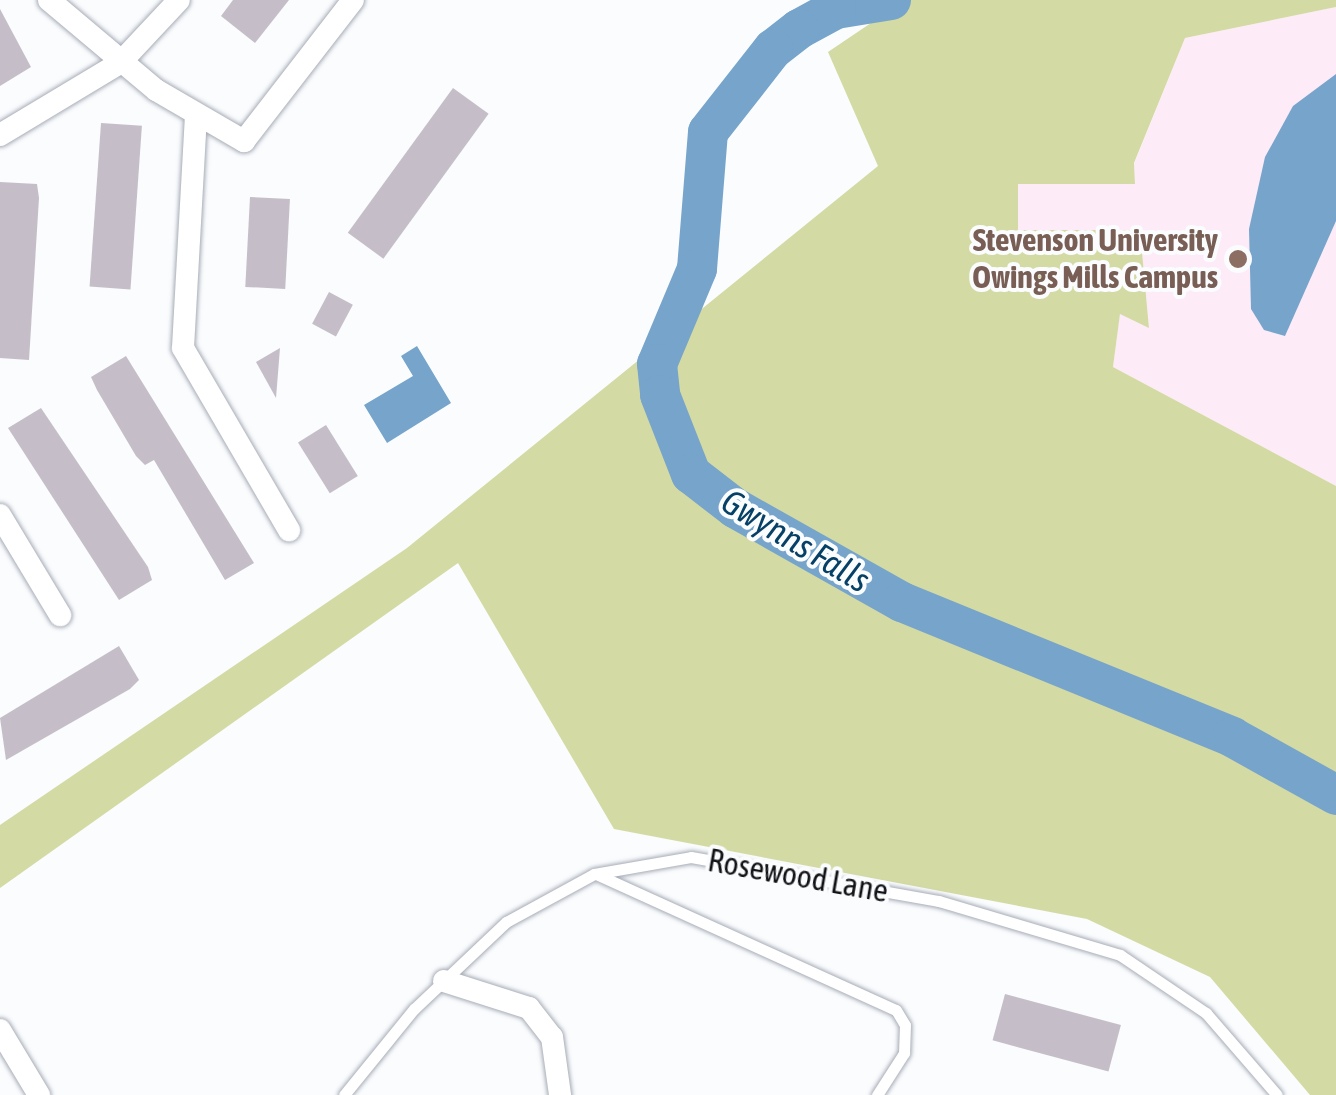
<!DOCTYPE html>
<style>
body{margin:0}
#map{position:relative;width:1336px;height:1095px;overflow:hidden;background:#fafcfe;font-family:"Asap Condensed",sans-serif}
div>[style]{position:absolute}
[style*='--x']{left:calc(var(--x)*1px);top:calc(var(--y)*1px);width:calc(var(--w)*1px);rotate:calc(var(--a)*1deg)}
.education>*{inset:0;background:#fdecf8}
.green>*{inset:0;background:#d4daa4}
.water>*{inset:0;background:#76a4cb}
.river>*{height:40px;margin:-20px;padding:0 20px;transform-origin:20px;border-radius:20px;background:#76a4cb}
.building>*{inset:0;background:#c5bec8;transform-origin:0 0}
.roads{filter:drop-shadow(0 0 2px #a7acb6) drop-shadow(0 0 2px #a7acb6)}
.service>*{height:11px;margin:-5.5px;padding:0 5.5px;transform-origin:5.5px;border-radius:5.5px;background:#fff}
.minor>*{height:22px;margin:-11px;padding:0 11px;transform-origin:11px;border-radius:11px;background:#fff}
.dots>*{width:28px;height:28px;translate:-50% -50%;box-sizing:border-box;border:5px solid #fafcfe;border-radius:50%}
span{translate:-50% -50%;white-space:nowrap;text-align:center;line-height:1.15;-webkit-text-stroke:8px #fafcfe;paint-order:stroke}
.education-label{font-size:32px;color:#785e54;font-weight:700}
.right{translate:-100% -50%;text-align:right}
.street-label{font-size:32px;color:#111316}
.water-label{font-size:35px;color:#074066;font-style:italic}
</style>
<div id="map">
<div class="education">
<i style="clip-path:polygon(1336px 7px,1336px 486px,1113px 367px,1120px 313px,1149px 327px,1140px 231px,1018px 230px,1018px 183px,1135px 184px,1134px 164px,1185px 38px)"></i>
</div>
<div class="green">
<i style="clip-path:polygon(905px 0,1336px 0,1336px 7px,1185px 38px,1134px 163px,1135px 184px,1018px 184px,1018px 230px,1140px 230px,1149px 328px,1120px 314px,1113px 367px,1336px 486px,1336px 1095px,1310px 1095px,1210px 977px,1087px 919px,614px 829px,458px 563px,0 888px,0 825px,407px 548px,878px 166px,828px 52px)"></i>
</div>
<div class="water">
<i style="clip-path:polygon(1336px 74px,1336px 221px,1285px 336px,1264px 330px,1251px 309px,1249px 229px,1265px 157px,1293px 106px)"></i>
<i style="clip-path:polygon(417px 346px,451px 403px,387px 443px,364px 405px,413px 376px,401px 356px)"></i>
</div>
<div class="river">
<i style="--x:891;--y:0;--w:56;--a:170.7"></i>
<i style="--x:836;--y:9;--w:42;--a:151.6"></i>
<i style="--x:799;--y:29;--w:33;--a:142"></i>
<i style="--x:773;--y:49;--w:105;--a:128.1"></i>
<i style="--x:708;--y:132;--w:137;--a:94.6"></i>
<i style="--x:697;--y:269;--w:103;--a:112.8"></i>
<i style="--x:657;--y:364;--w:31;--a:84"></i>
<i style="--x:660;--y:395;--w:85;--a:68.6"></i>
<i style="--x:691;--y:474;--w:56;--a:37.7"></i>
<i style="--x:735;--y:508;--w:192;--a:29.4"></i>
<i style="--x:902;--y:602;--w:357;--a:22.2"></i>
<i style="--x:1232;--y:737;--w:119;--a:29.1"></i>
</div>
<div class="building">
<i style="clip-path:polygon(233px 0,289px 0,255px 43px,221px 16px)"></i>
<i style="clip-path:polygon(0 9px,31px 67px,0 86px)"></i>
<i style="left:453px;top:88px;width:44px;height:179px;rotate:36deg"></i>
<i style="left:101px;top:123px;width:41px;height:164px;rotate:4deg"></i>
<i style="clip-path:polygon(0 182px,37px 184px,39px 198px,29px 360px,0 358px)"></i>
<i style="left:250px;top:197px;width:40px;height:90px;rotate:3deg"></i>
<i style="left:329px;top:292px;width:27px;height:36px;rotate:28deg"></i>
<i style="clip-path:polygon(280px 348px,276px 398px,256px 362px)"></i>
<i style="clip-path:polygon(126px 356px,254px 563px,225px 580px,154px 460px,145px 465px,136px 456px,97px 390px,91px 377px)"></i>
<i style="clip-path:polygon(41px 408px,148px 567px,152px 580px,119px 600px,8px 428px)"></i>
<i style="left:326px;top:425px;width:60px;height:33px;rotate:58deg"></i>
<i style="clip-path:polygon(119px 646px,139px 680px,130px 689px,6px 760px,0 718px)"></i>
<i style="left:1005px;top:994px;width:120px;height:48px;rotate:15deg"></i>
</div>
<div class="roads">
<div class="service">
<i style="--x:596;--y:874;--w:329;--a:24.4"></i>
<i style="--x:896;--y:1010;--w:17;--a:59"></i>
<i style="--x:905;--y:1025;--w:28;--a:92"></i>
<i style="--x:904;--y:1053;--w:50;--a:122.7"></i>
<i style="--x:344;--y:1095;--w:111;--a:-50.9"></i>
<i style="--x:414;--y:1009;--w:127;--a:-43.4"></i>
<i style="--x:506;--y:922;--w:100;--a:-28.6"></i>
<i style="--x:594;--y:874;--w:98;--a:-9.9"></i>
<i style="--x:691;--y:857;--w:252;--a:10.1"></i>
<i style="--x:939;--y:901;--w:189;--a:16.6"></i>
<i style="--x:1120;--y:955;--w:104;--a:34"></i>
<i style="--x:1206;--y:1013;--w:108;--a:49.1"></i>
</div>
<div class="minor">
<i style="--x:49;--y:0;--w:140;--a:40.1"></i>
<i style="--x:156;--y:90;--w:102;--a:30.1"></i>
<i style="--x:244;--y:141;--w:178;--a:-52.3"></i>
<i style="--x:196;--y:115;--w:233;--a:93.2"></i>
<i style="--x:183;--y:348;--w:211;--a:59.8"></i>
<i style="--x:0;--y:135;--w:140;--a:-31"></i>
<i style="--x:120;--y:63;--w:86;--a:-46.9"></i>
<i style="--x:0;--y:515;--w:117;--a:59"></i>
<i style="--x:444;--y:981;--w:89;--a:17.6"></i>
<i style="--x:529;--y:1008;--w:37;--a:52"></i>
<i style="--x:552;--y:1037;--w:59;--a:82.1"></i>
<i style="--x:0;--y:1030;--w:76;--a:59"></i>
</div>
</div>
<div class="dots">
<i style="left:1238px;top:259px;background:#8d6e63"></i>
</div>
<div class="education-label">
<span class="right" style="left:1218px;top:259px">Stevenson University<br>Owings Mills Campus</span>
</div>
<div class="street-label">
<span style="left:798px;top:876px;rotate:10deg">Rosewood Lane</span>
</div>
<div class="water-label">
<span style="left:796px;top:540px;rotate:31deg">Gwynns Falls</span>
</div>
</div>
